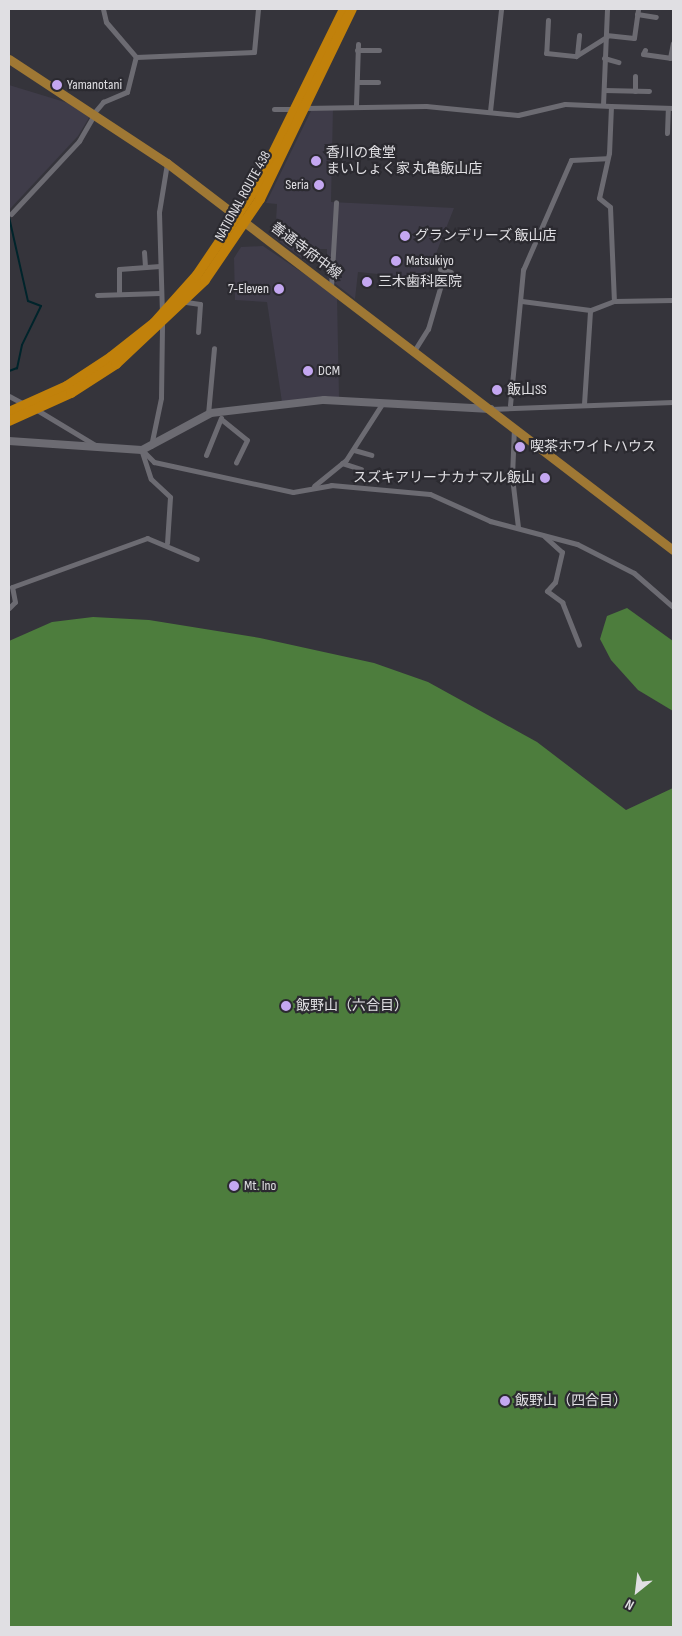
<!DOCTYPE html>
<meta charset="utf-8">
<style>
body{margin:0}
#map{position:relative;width:682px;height:1636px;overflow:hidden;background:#35343b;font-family:"Sofia Sans Condensed","Noto Sans JP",sans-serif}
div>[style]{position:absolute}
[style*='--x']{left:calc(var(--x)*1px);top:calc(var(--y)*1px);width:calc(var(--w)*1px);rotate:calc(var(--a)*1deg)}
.built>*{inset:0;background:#3f3c49}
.forest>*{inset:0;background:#4d7d3d}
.stream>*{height:2px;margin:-1px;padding:0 1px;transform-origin:1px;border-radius:1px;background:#00242b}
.street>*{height:5px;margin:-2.5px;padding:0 2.5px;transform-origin:2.5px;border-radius:2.5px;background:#6c6b72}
.secondary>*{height:8px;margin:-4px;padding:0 4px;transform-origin:4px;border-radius:4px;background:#6c6b72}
.primary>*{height:9px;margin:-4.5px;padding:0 4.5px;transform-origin:4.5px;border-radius:4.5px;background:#9f7834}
.highway>*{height:10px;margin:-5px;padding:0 5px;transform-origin:5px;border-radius:5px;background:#c1810b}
.dots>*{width:14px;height:14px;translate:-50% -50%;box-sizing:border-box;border:2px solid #2b2a30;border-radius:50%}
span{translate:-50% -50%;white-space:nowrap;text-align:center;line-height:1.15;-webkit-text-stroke:4.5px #2b2a30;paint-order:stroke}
.poi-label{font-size:14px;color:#e0dfe3}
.left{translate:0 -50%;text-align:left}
.right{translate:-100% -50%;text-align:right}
.street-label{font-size:14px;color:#e0dfe3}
.frame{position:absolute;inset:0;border:10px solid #e0dfe3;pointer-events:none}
.north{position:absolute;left:612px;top:1566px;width:50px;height:50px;-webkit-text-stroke:4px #2b2a30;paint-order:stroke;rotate:209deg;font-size:14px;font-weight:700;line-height:20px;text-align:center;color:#e0dfe3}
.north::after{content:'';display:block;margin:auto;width:18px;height:22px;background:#e0dfe3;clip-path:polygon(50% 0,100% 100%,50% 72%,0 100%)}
</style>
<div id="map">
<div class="built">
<i style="clip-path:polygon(9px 85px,68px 103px,90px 116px,78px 136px,9px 210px)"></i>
<i style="clip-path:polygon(333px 108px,331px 202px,454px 208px,426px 279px,358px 272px,355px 299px,327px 277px,327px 249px,307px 249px,306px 261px,275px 238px,277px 204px,266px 203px,312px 109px)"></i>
<i style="clip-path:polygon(263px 246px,337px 296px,339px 397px,282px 402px,267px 302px,235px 300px,234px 258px,241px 247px)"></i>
</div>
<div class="forest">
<i style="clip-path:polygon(627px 608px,673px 641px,673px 711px,638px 690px,611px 660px,600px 639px,607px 616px)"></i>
<i style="clip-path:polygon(93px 617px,149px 620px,260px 638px,374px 663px,428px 682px,537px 742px,626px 810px,673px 788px,673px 1627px,9px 1627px,9px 641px,52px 622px)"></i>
</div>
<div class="stream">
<i style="--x:9;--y:217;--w:86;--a:77.3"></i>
<i style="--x:28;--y:301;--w:14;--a:21"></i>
<i style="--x:41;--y:306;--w:43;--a:116"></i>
<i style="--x:22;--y:345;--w:24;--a:102"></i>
<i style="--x:17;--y:368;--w:9;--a:159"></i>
</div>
<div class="street">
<i style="--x:103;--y:9;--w:13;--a:77"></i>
<i style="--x:106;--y:22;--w:46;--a:49.4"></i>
<i style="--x:637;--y:14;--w:19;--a:9"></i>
<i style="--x:548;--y:20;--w:33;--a:93"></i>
<i style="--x:546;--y:53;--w:30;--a:6"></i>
<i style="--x:576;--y:56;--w:36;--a:-32"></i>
<i style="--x:606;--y:35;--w:28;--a:6"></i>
<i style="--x:634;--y:38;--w:29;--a:-82"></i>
<i style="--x:357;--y:50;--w:22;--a:0"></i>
<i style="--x:645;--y:50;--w:4;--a:117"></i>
<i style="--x:643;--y:54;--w:27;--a:8"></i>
<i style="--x:670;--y:58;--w:15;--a:-79"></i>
<i style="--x:577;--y:55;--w:20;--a:-84"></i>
<i style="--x:604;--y:58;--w:15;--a:16"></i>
<i style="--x:357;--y:82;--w:21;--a:0"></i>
<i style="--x:604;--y:90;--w:45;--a:1.3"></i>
<i style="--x:635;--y:91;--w:15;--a:-90"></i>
<i style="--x:356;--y:105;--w:61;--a:-88.1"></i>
<i style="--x:603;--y:105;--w:96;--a:-87.6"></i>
<i style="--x:611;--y:106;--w:62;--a:1.8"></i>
<i style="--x:303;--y:108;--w:123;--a:-0.9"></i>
<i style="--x:426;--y:106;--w:92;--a:5.6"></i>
<i style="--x:518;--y:115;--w:48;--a:-13.2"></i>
<i style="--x:565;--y:104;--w:46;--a:2.5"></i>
<i style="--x:611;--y:106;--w:47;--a:92.4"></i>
<i style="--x:609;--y:153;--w:46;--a:102.5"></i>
<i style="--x:599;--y:198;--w:14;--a:39"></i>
<i style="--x:610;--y:207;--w:94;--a:87.6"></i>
<i style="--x:614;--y:301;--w:26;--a:159"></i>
<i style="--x:590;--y:310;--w:69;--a:-172.5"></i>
<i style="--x:274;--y:109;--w:21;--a:0"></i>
<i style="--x:490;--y:111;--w:103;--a:-83.8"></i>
<i style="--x:93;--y:114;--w:16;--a:-50"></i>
<i style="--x:103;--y:102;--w:26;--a:-23"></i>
<i style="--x:127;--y:92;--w:36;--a:-76"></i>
<i style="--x:136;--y:57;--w:118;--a:-2.4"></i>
<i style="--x:254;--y:52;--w:43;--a:-84.7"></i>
<i style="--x:667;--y:133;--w:24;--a:-88"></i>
<i style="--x:11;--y:214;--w:100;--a:-47"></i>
<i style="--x:79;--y:141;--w:30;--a:-60"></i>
<i style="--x:144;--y:252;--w:15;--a:86"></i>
<i style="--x:440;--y:269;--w:11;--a:15"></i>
<i style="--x:331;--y:287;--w:85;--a:-86.6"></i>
<i style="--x:119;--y:294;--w:25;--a:-90"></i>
<i style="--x:119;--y:269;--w:41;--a:-4.2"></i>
<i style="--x:97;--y:295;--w:63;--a:-1.8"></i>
<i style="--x:614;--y:301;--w:59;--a:-1"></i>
<i style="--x:186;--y:302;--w:14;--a:8"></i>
<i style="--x:200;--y:304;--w:28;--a:94"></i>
<i style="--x:162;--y:314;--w:102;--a:-91.7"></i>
<i style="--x:159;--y:212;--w:50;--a:-80.7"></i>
<i style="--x:414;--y:351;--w:26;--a:-58"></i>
<i style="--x:428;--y:329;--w:60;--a:-73.7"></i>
<i style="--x:9;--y:396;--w:19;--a:28"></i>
<i style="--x:584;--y:404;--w:94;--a:-86.3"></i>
<i style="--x:510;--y:405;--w:136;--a:-84.5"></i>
<i style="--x:523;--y:270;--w:120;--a:-66.4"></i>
<i style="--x:571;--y:160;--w:35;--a:-3"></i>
<i style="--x:491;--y:409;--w:182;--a:-2.2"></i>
<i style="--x:37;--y:410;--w:70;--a:31"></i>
<i style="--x:208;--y:414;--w:66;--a:-84.8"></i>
<i style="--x:221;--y:419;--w:33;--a:39"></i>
<i style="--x:247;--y:440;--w:25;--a:116"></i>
<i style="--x:514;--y:427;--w:50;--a:92.3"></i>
<i style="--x:512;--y:477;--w:50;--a:83.2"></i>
<i style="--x:151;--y:446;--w:49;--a:-78.2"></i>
<i style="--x:161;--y:398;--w:75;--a:-89.2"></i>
<i style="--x:142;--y:450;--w:17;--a:45"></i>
<i style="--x:154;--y:462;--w:142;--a:12.2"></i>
<i style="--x:293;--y:492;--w:39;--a:-10"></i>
<i style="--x:331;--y:485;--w:99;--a:5.2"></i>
<i style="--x:430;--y:494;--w:66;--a:24.2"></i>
<i style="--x:490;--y:521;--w:90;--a:14.8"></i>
<i style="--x:577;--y:544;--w:64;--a:27"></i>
<i style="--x:634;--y:573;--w:52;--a:41.1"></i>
<i style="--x:354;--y:450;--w:18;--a:16"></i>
<i style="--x:142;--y:452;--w:28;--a:72"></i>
<i style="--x:151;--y:479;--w:26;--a:43"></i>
<i style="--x:170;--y:497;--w:46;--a:93.7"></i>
<i style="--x:206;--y:455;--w:40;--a:-68"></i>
<i style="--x:342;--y:463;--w:20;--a:18"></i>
<i style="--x:314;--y:486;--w:41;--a:-39.1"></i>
<i style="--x:346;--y:460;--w:67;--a:-57.3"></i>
<i style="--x:544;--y:536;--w:24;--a:42"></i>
<i style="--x:562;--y:552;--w:31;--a:103"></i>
<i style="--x:555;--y:582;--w:12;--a:132"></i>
<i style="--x:547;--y:591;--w:19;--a:36"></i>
<i style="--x:562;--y:602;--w:46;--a:68.4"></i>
<i style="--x:9;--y:608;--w:8;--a:-45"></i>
<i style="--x:15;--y:602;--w:15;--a:-101"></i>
<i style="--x:12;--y:587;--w:144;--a:-19.9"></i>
<i style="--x:147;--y:538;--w:54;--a:22.8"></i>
</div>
<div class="secondary">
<i style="--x:9;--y:441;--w:133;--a:3.9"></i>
<i style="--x:142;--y:450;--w:78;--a:-28.2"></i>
<i style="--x:211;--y:413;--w:114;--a:-6.6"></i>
<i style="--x:324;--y:400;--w:167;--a:3.1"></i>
</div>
<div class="primary">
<i style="--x:9;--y:59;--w:189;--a:33.4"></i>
<i style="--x:167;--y:163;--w:637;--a:37.41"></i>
</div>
<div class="highway">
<i style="--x:9;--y:412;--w:64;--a:-24.1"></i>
<i style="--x:67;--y:386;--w:53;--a:-33.4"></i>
<i style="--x:111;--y:357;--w:55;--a:-38.3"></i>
<i style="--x:154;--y:323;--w:64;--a:-48.1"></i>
<i style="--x:197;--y:275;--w:105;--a:-55.9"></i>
<i style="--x:256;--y:188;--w:199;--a:-63.8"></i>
<i style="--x:9;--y:421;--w:68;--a:-24.3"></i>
<i style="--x:71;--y:393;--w:54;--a:-32.8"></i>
<i style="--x:116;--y:364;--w:122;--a:-43.3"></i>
<i style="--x:205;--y:280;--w:98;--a:-55.8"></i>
<i style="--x:260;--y:199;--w:211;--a:-64.2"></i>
</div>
<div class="dots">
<i style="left:57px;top:85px;background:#c4a7f1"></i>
<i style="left:316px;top:161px;background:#c4a7f1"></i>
<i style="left:319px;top:185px;background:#c4a7f1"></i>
<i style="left:405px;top:236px;background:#c4a7f1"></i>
<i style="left:396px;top:261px;background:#c4a7f1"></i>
<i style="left:367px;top:282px;background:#c4a7f1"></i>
<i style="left:279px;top:289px;background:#c4a7f1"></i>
<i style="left:308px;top:371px;background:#c4a7f1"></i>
<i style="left:497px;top:390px;background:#c4a7f1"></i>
<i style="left:520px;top:447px;background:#c4a7f1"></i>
<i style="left:545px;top:478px;background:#c4a7f1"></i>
<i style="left:286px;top:1006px;background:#c4a7f1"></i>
<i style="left:234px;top:1186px;background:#c4a7f1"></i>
<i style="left:505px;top:1401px;background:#c4a7f1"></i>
</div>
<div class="poi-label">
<span class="left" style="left:67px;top:85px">Yamanotani</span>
<span class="left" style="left:326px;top:161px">香川の食堂<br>まいしょく家 丸亀飯山店</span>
<span class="right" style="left:309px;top:185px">Seria</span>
<span class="left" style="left:415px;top:236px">グランデリーズ 飯山店</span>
<span class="left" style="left:406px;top:261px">Matsukiyo</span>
<span class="left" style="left:378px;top:282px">三木歯科医院</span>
<span class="right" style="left:269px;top:289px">7-Eleven</span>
<span class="left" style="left:318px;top:371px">DCM</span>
<span class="left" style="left:507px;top:390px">飯山SS</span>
<span class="left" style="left:530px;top:447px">喫茶ホワイトハウス</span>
<span class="right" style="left:535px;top:478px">スズキアリーナカナマル飯山</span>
<span class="left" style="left:296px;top:1006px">飯野山（六合目）</span>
<span class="left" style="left:244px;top:1186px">Mt. Ino</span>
<span class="left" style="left:515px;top:1401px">飯野山（四合目）</span>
</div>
<div class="street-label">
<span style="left:243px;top:196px;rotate:-61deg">NATIONAL ROUTE 438</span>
<span style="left:306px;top:251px;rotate:37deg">善通寺府中線</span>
</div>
<div class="frame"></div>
<div class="north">N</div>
</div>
